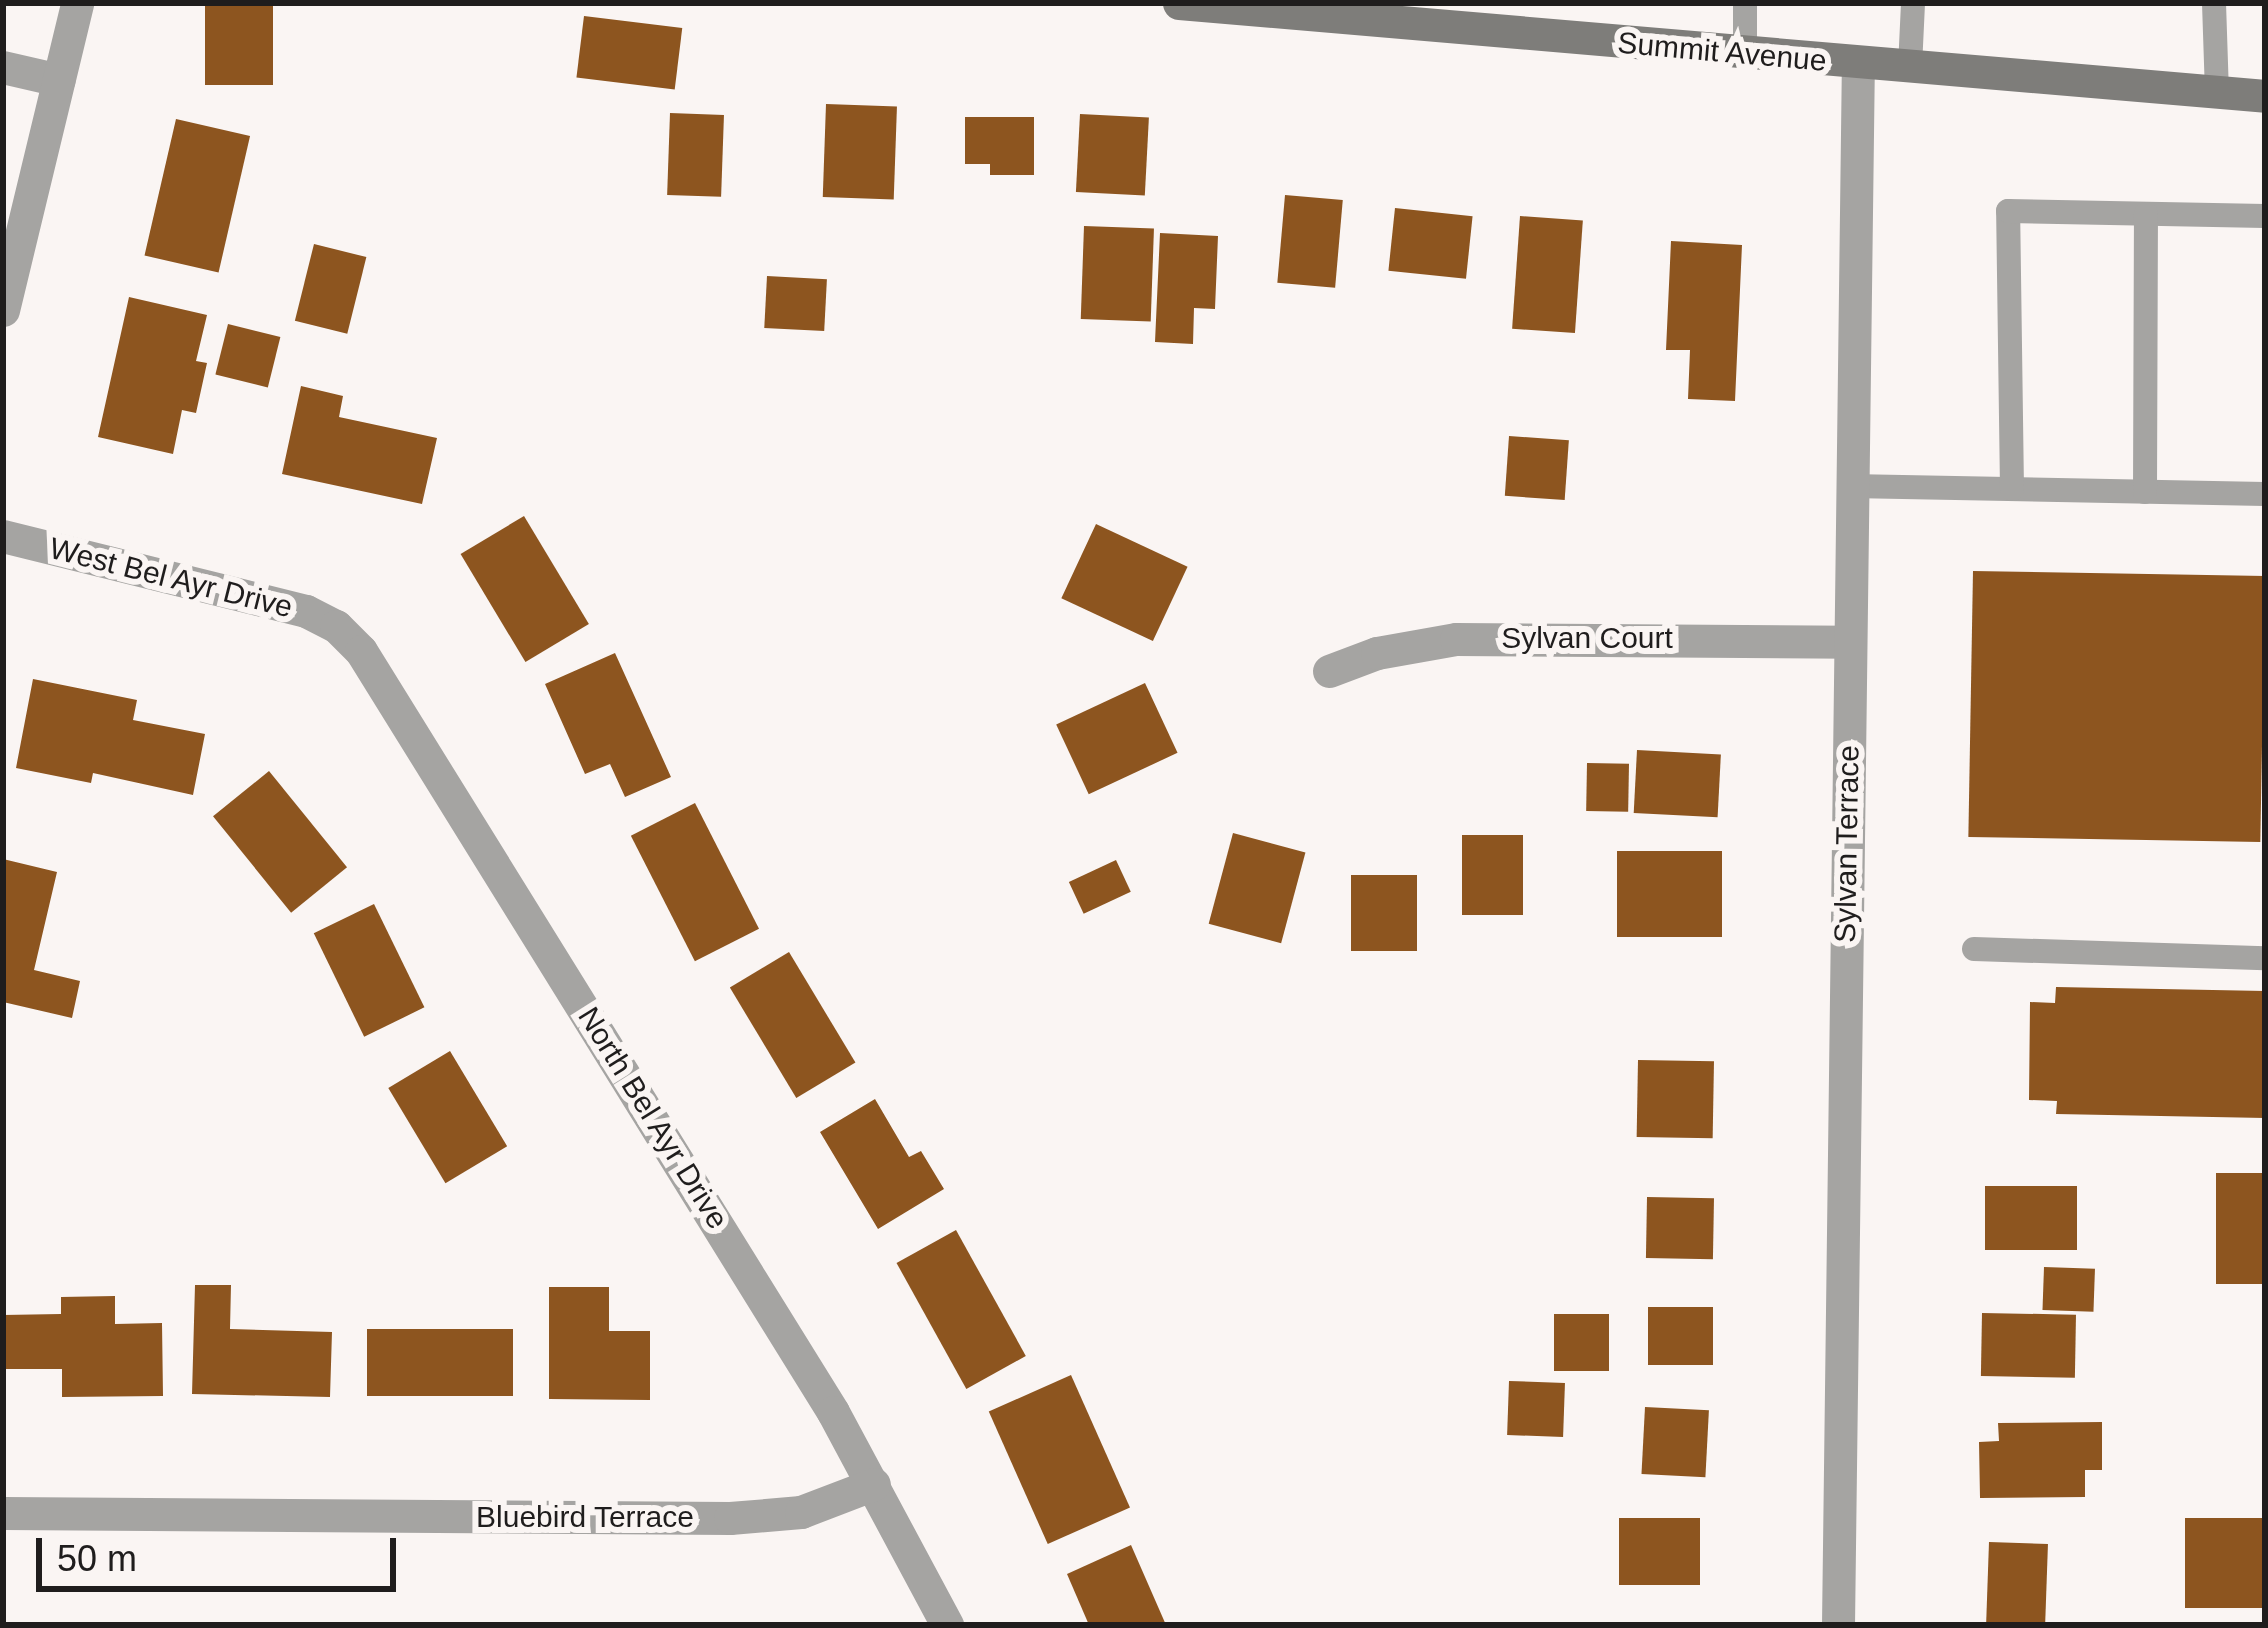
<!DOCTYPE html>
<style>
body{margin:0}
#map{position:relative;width:2268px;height:1628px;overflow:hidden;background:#faf5f3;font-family:Helvetica,sans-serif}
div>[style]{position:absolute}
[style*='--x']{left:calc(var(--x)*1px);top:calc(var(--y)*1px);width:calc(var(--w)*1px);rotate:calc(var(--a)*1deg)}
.building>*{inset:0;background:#8d551f;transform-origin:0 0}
.service>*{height:24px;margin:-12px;padding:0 12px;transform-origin:12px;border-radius:12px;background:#a5a4a2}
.minor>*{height:33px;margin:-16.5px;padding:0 16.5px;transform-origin:16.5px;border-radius:16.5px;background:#a5a4a2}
.tertiary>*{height:33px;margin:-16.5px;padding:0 16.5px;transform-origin:16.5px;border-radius:16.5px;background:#a5a4a2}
.secondary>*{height:33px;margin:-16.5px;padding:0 16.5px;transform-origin:16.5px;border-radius:16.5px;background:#7e7d7a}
span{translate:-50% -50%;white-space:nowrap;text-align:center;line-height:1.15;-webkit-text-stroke:12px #faf5f3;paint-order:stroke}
.street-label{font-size:30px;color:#1f1d1d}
.frame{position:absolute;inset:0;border:6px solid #1f1d1d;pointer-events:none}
.scale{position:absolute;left:36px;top:1538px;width:360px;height:54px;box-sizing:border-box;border:6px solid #1f1d1d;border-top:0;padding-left:15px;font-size:36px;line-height:42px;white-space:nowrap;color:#1f1d1d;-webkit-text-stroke:9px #faf5f3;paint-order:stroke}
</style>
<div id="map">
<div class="building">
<i style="left:205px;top:3px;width:68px;height:82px"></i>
<i style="left:584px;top:16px;width:99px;height:62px;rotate:7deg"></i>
<i style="left:826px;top:104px;width:71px;height:93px;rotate:2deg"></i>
<i style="left:670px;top:113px;width:54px;height:82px;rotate:2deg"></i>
<i style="left:1080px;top:114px;width:69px;height:78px;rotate:3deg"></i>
<i style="clip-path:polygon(965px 117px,1034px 117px,1034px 175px,990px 175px,990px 164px,965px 164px)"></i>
<i style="left:176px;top:119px;width:76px;height:140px;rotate:13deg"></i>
<i style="left:1285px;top:195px;width:58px;height:88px;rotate:5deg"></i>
<i style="left:1395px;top:208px;width:78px;height:63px;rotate:6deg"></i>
<i style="left:1520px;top:216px;width:63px;height:113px;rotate:4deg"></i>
<i style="left:1084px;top:226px;width:70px;height:93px;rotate:2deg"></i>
<i style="clip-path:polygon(1160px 233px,1218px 236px,1215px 309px,1194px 308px,1193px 344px,1155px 342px)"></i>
<i style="clip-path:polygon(1671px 241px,1742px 245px,1735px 401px,1688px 399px,1690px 350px,1666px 350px)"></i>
<i style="left:314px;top:244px;width:54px;height:79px;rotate:14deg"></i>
<i style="left:767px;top:276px;width:60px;height:52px;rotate:3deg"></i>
<i style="clip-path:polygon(129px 297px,207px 315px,196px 361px,207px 363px,196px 413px,182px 410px,173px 454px,98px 437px)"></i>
<i style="left:228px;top:324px;width:54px;height:52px;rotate:14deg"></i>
<i style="clip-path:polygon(301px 386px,343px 396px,339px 417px,437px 438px,422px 504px,282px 474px)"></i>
<i style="left:1509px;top:436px;width:60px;height:60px;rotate:4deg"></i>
<i style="left:524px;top:516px;width:126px;height:74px;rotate:59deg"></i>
<i style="left:1096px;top:524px;width:101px;height:82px;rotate:25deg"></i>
<i style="left:1973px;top:571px;width:292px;height:266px;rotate:1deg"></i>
<i style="clip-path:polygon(615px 653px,671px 777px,625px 797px,610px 764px,585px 774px,545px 684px)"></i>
<i style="clip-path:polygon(33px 679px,137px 700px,133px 720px,205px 734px,193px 795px,93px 773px,91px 783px,16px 768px)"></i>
<i style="left:1145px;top:683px;width:77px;height:98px;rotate:65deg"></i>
<i style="left:1637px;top:750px;width:84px;height:63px;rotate:3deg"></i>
<i style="left:1587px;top:763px;width:42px;height:48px;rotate:1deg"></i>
<i style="left:269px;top:771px;width:124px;height:72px;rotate:51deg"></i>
<i style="left:695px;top:803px;width:141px;height:72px;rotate:63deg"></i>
<i style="left:1233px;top:833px;width:75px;height:94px;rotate:15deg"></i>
<i style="left:1462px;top:835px;width:61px;height:80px"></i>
<i style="left:1617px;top:851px;width:105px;height:86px"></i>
<i style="clip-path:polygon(3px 859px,57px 872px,34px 970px,80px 981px,72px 1018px,3px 1002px)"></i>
<i style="left:1116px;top:860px;width:35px;height:52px;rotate:65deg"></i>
<i style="left:1351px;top:875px;width:66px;height:76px"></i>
<i style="left:374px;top:904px;width:115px;height:67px;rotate:64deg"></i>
<i style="left:789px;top:952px;width:129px;height:69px;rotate:59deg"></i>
<i style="clip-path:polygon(2056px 987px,2265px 991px,2265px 1118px,2056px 1114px,2057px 1101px,2029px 1100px,2030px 1002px,2055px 1003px)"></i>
<i style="left:450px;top:1051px;width:111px;height:72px;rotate:59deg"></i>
<i style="left:1638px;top:1060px;width:76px;height:77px;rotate:1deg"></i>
<i style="clip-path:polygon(875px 1099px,909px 1157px,921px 1151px,944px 1189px,878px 1229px,820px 1132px)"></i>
<i style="left:2216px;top:1173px;width:49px;height:111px"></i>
<i style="left:2077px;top:1186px;width:64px;height:92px;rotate:90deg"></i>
<i style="left:1647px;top:1197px;width:67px;height:61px;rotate:1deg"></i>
<i style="left:956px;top:1230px;width:144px;height:68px;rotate:61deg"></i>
<i style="left:2044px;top:1267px;width:51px;height:43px;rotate:2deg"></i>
<i style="clip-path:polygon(195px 1285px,231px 1285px,230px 1329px,332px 1332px,330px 1397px,192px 1394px)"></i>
<i style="clip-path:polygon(549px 1287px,609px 1287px,609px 1331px,650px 1331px,650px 1400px,549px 1399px)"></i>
<i style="clip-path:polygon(115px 1296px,115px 1324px,162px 1323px,163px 1396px,62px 1397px,62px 1369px,4px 1369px,3px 1315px,61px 1314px,61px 1297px)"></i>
<i style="left:1648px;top:1307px;width:65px;height:58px"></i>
<i style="left:1982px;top:1313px;width:94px;height:63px;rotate:1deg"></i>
<i style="left:1554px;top:1314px;width:55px;height:57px"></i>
<i style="left:367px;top:1329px;width:146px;height:67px"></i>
<i style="left:1071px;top:1375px;width:145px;height:90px;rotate:66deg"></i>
<i style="left:1509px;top:1381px;width:56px;height:54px;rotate:2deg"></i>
<i style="left:1645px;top:1407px;width:64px;height:67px;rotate:3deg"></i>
<i style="clip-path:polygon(2102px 1422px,2102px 1470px,2085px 1470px,2085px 1497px,1980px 1498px,1979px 1442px,1999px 1441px,1998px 1423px)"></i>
<i style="left:1619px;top:1518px;width:81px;height:67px"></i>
<i style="left:2185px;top:1518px;width:80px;height:90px"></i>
<i style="left:1989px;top:1542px;width:59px;height:83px;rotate:2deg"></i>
<i style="clip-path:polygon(1131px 1545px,1166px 1625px,1089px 1625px,1067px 1574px)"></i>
</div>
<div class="service">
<i style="--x:2214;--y:3;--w:89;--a:88.1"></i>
<i style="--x:1745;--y:54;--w:51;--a:-90"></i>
<i style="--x:1910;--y:67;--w:64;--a:-87.3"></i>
<i style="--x:1850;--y:486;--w:415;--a:1.1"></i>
<i style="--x:2012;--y:489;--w:278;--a:-90.8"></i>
<i style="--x:2008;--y:211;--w:257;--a:1.1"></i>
<i style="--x:2145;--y:492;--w:278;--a:-89.8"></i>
<i style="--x:1974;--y:949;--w:291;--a:1.8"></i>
</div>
<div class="minor">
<i style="--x:3;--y:536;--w:312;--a:13.9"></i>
<i style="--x:306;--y:611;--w:34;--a:27"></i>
<i style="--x:336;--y:626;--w:35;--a:45"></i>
<i style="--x:361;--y:651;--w:895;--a:58.19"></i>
<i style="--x:833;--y:1412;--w:242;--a:61.8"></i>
<i style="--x:1329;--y:671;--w:51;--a:-20.6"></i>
<i style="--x:1377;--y:653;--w:80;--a:-10"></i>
<i style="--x:1456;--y:639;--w:393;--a:0.4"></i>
<i style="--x:3;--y:1513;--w:727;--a:0.39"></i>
<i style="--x:730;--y:1518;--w:71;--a:-4.8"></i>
<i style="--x:801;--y:1512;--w:78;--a:-21"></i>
<i style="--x:1838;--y:1625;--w:1562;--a:-89.27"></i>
</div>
<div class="tertiary">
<i style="--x:3;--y:67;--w:57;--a:13.1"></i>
<i style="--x:3;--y:310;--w:316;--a:-76.4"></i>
</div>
<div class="secondary">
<i style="--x:1179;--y:3;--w:1090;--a:4.89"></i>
</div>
<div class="street-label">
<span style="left:1722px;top:52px;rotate:5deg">Summit Avenue</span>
<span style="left:171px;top:578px;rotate:14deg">West Bel Ayr Drive</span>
<span style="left:1587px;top:638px">Sylvan Court</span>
<span style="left:1847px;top:844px;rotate:-89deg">Sylvan Terrace</span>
<span style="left:653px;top:1118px;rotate:58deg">North Bel Ayr Drive</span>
<span style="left:585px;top:1517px">Bluebird Terrace</span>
</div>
<div class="frame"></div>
<div class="scale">50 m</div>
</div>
